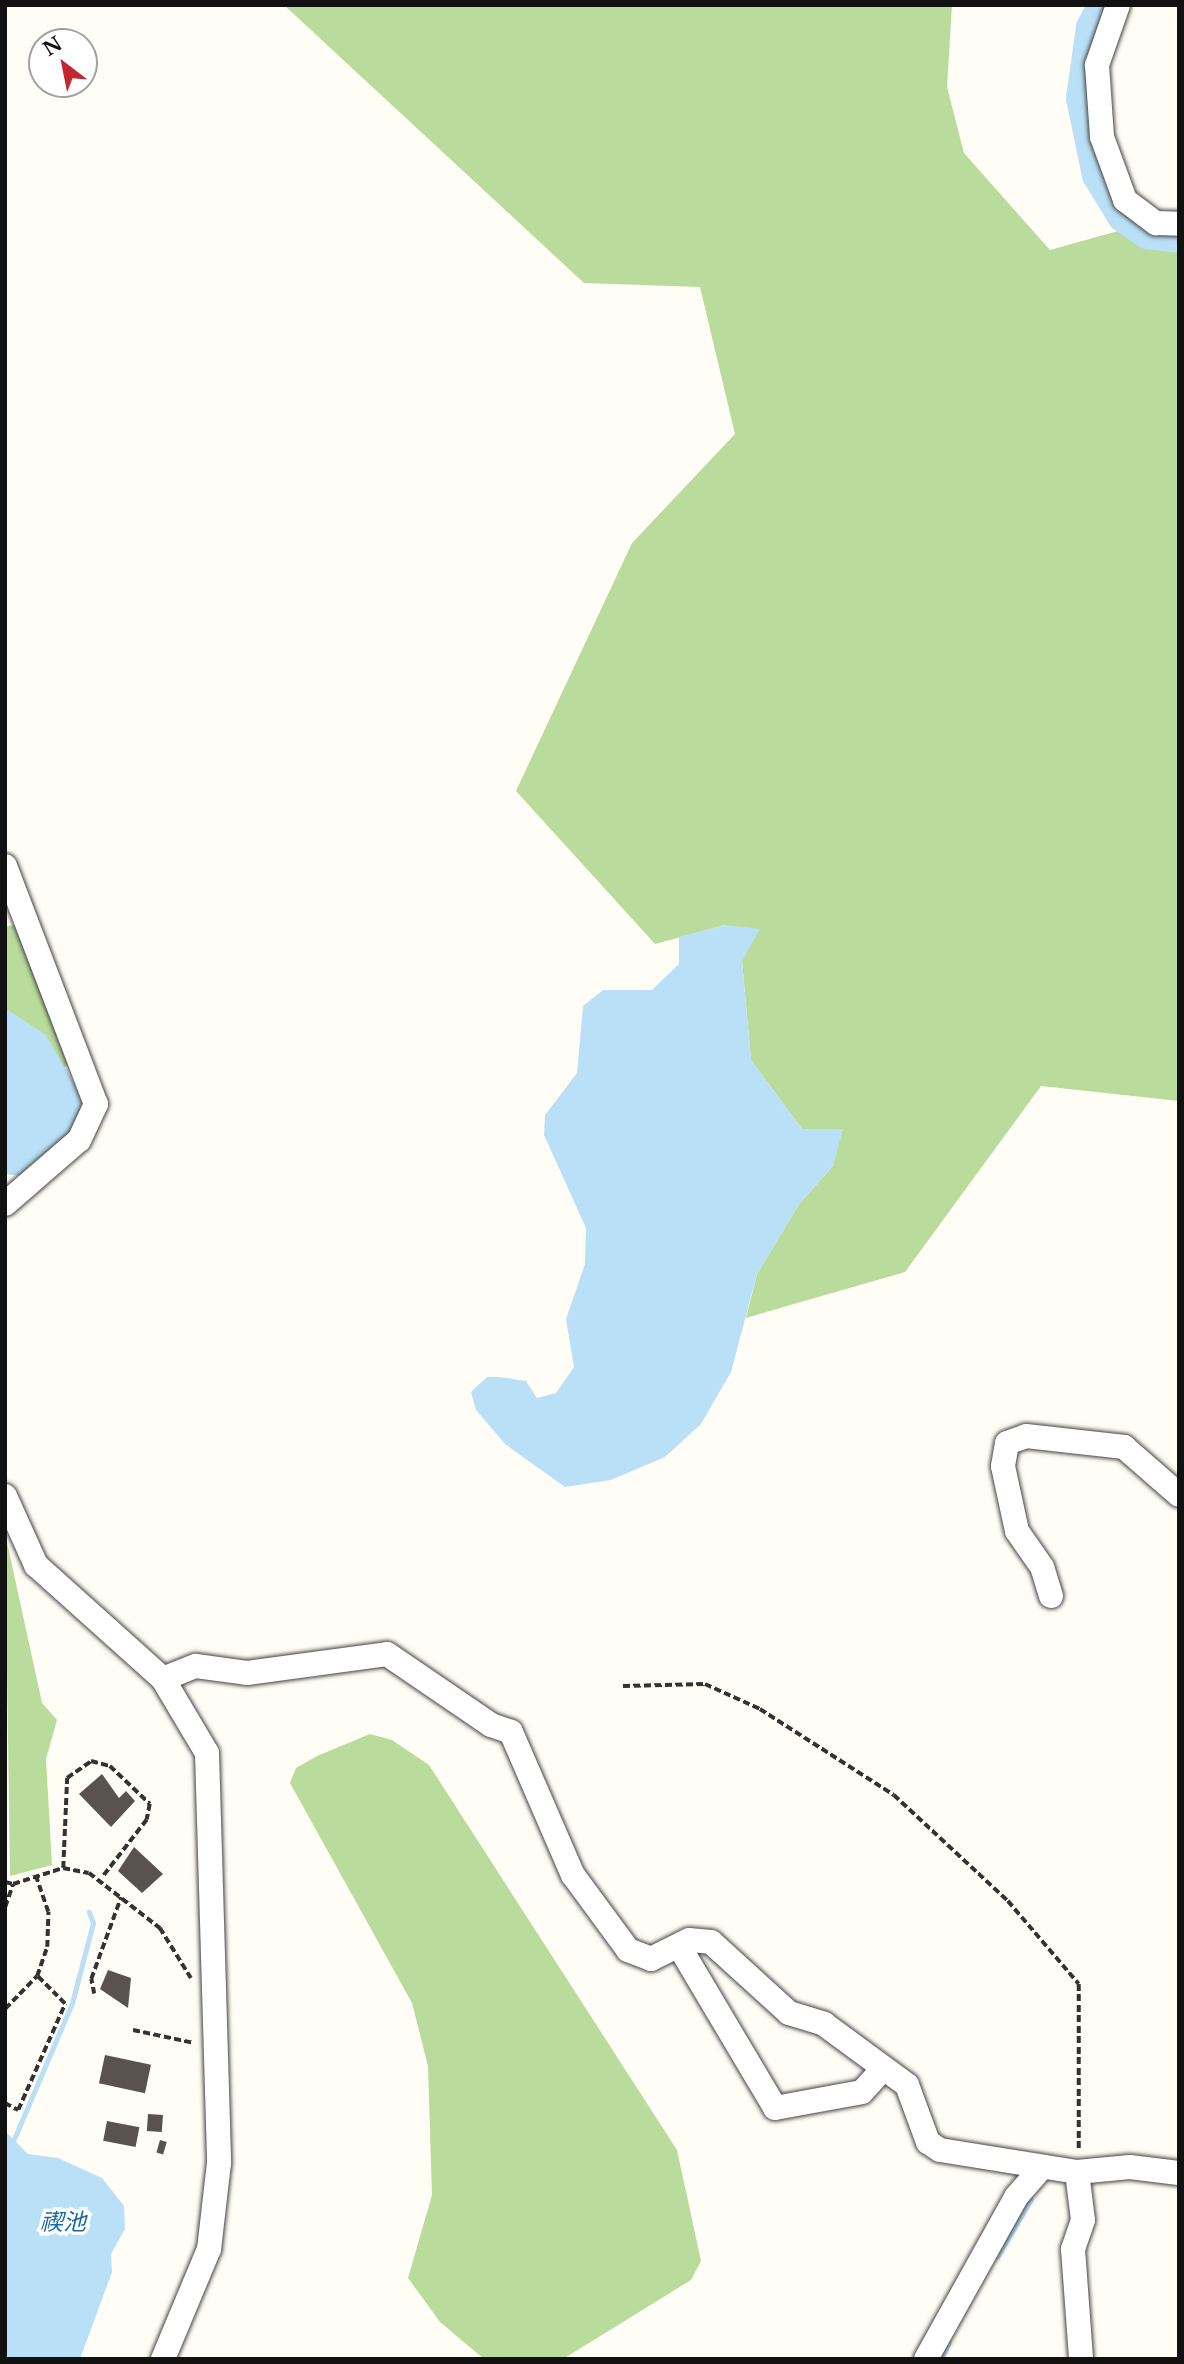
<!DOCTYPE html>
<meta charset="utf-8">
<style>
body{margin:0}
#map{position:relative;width:1184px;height:2364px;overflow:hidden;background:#fffdf5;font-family:"Libre Baskerville","Noto Sans JP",serif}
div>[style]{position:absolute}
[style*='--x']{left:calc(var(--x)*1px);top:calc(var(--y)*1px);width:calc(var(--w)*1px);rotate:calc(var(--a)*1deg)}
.forest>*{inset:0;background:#b9dc9c}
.water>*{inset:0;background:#b9e0f7}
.stream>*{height:5px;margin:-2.5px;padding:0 2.5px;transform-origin:2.5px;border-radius:2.5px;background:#b9e0f7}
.river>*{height:32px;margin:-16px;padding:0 16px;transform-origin:16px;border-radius:16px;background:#b9e0f7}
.building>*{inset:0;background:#5a524d;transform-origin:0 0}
.path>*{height:3.5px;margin-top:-1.75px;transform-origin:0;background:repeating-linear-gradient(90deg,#333 0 7px,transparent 0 10.5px)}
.roads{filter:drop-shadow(0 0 2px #444) drop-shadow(0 0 2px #444)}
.minor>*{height:24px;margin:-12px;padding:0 12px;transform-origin:12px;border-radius:12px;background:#fff}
span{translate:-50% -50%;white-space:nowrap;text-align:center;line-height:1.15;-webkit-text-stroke:7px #fff;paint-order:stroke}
.water-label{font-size:23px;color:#1768a6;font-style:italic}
.frame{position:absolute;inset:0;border:7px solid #111;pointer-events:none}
.north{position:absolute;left:28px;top:28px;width:70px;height:70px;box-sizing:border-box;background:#fff;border:2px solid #a0a0a0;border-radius:50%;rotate:328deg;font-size:19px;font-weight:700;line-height:28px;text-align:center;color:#111}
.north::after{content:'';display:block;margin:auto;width:24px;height:32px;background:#c4262e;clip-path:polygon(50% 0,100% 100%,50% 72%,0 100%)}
</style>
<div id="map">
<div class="forest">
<i style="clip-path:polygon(284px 5px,952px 5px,947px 87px,964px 153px,1050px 250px,1179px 214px,1179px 1101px,1041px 1086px,905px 1272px,746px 1318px,757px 1274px,799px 1204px,833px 1166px,842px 1129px,802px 1129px,751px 1060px,742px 961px,725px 925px,655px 944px,516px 791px,632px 543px,735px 434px,700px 287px,584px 283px)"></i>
<i style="clip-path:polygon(23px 923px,74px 1055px,5px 1149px,5px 927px)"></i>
<i style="clip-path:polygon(5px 1533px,42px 1703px,57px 1720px,46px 1759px,52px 1865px,10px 1876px)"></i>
<i style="clip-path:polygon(370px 1734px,392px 1740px,429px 1765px,677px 2150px,701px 2261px,691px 2280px,563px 2359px,484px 2359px,440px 2322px,408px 2278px,432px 2195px,428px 2066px,412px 2003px,290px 1783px,296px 1768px,317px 1756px)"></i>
</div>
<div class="water">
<i style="clip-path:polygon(725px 925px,760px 929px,742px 961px,751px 1060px,802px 1129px,843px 1129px,833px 1166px,799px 1204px,757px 1274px,731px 1372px,701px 1424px,665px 1457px,611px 1480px,565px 1487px,505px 1444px,476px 1410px,471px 1392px,487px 1377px,500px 1377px,526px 1381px,537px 1398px,556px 1393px,574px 1367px,566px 1319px,585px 1264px,586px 1228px,544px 1135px,545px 1115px,577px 1073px,583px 1006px,603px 990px,652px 990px,679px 964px,679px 937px)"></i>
<i style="clip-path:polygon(5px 1008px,46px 1035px,83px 1099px,77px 1124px,52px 1156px,21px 1176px,5px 1174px)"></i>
<i style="clip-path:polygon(5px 2131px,28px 2154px,58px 2158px,102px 2178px,124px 2206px,125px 2229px,111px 2254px,112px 2272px,80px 2359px,5px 2359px)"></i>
</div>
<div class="stream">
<i style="--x:14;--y:2139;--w:148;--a:-66.9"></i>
<i style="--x:72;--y:2003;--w:83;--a:-75.3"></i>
<i style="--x:93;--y:1923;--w:12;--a:-110"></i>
<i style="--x:997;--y:2257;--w:67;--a:-59.6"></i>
<i style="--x:941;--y:2359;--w:19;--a:-65"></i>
</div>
<div class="river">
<i style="--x:1104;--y:5;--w:26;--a:118"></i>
<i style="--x:1092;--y:28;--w:71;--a:98.1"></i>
<i style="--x:1082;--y:98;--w:79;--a:78.3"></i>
<i style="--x:1098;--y:175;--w:48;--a:58.6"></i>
<i style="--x:1123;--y:216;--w:29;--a:35"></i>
<i style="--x:1147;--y:233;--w:32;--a:7"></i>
</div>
<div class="building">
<i style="clip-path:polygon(102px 1774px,119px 1798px,126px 1791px,135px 1801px,111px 1827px,79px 1794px)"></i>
<i style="clip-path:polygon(134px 1847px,163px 1874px,142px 1893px,118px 1871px)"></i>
<i style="clip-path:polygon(108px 1970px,131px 1978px,128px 2008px,100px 1989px)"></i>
<i style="left:105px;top:2055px;width:47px;height:29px;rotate:12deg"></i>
<i style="left:148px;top:2114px;width:15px;height:17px;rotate:4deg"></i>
<i style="left:107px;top:2121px;width:33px;height:20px;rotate:11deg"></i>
<i style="left:160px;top:2140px;width:7px;height:13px;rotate:16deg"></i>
</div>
<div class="path">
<i style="--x:623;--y:1686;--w:82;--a:-1.4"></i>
<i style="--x:705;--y:1684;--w:60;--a:24.4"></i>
<i style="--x:760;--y:1709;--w:159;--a:32.7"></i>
<i style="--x:894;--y:1795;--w:156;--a:42.9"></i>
<i style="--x:1008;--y:1901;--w:109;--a:49.5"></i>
<i style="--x:1079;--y:1984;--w:168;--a:90"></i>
<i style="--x:63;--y:1868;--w:90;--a:-87.5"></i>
<i style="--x:67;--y:1778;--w:29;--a:-35"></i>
<i style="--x:91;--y:1761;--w:20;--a:15"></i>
<i style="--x:110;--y:1766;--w:55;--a:43.5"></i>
<i style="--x:150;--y:1804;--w:16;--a:101"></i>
<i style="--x:147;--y:1820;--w:73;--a:127.8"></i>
<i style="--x:5;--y:1882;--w:8;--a:14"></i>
<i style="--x:5;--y:1907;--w:24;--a:-71"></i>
<i style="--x:13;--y:1884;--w:52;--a:-17.7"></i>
<i style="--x:63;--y:1868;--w:26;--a:11"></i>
<i style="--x:89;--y:1873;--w:90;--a:37.8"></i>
<i style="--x:160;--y:1928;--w:59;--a:58.2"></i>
<i style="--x:94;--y:1994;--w:15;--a:-101"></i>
<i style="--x:91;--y:1979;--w:87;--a:-69.9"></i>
<i style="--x:5;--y:2009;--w:46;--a:-45.9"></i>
<i style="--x:37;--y:1976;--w:31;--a:-71"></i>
<i style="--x:47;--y:1947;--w:35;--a:-88"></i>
<i style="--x:48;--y:1912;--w:37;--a:-109"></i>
<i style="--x:133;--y:2030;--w:62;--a:12"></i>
<i style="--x:5;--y:2103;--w:15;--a:28"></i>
<i style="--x:18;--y:2110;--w:116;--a:-66.1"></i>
<i style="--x:65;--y:2004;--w:40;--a:-135"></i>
</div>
<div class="roads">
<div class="minor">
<i style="--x:1118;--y:5;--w:64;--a:109.3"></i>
<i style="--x:1097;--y:65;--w:72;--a:86"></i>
<i style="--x:1102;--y:137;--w:67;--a:69.9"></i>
<i style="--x:1125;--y:200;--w:39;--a:37"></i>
<i style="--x:1156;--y:223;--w:23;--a:2"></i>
<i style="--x:5;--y:866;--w:255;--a:69.1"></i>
<i style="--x:96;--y:1104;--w:40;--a:115"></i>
<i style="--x:79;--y:1140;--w:98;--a:139.1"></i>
<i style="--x:5;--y:1496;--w:76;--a:65.8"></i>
<i style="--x:36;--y:1565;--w:171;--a:41.9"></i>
<i style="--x:163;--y:1679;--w:86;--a:59.3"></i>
<i style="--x:207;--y:1753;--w:410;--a:88.3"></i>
<i style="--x:219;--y:2163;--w:87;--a:96.6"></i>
<i style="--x:209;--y:2249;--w:119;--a:112.7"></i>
<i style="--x:1051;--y:1596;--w:30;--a:-107"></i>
<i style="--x:1042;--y:1567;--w:44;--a:-124.8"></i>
<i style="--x:1017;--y:1531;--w:66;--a:-102.2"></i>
<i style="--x:1003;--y:1466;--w:23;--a:-80"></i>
<i style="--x:1007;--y:1443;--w:20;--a:-20"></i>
<i style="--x:1026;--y:1436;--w:99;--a:6.4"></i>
<i style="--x:1124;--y:1447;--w:73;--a:41.1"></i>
<i style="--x:163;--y:1679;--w:35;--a:-22"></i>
<i style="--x:196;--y:1666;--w:51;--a:7.8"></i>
<i style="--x:247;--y:1673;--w:141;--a:-7.7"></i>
<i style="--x:387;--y:1654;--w:126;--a:34.3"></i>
<i style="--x:491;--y:1725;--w:21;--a:19"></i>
<i style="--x:511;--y:1732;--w:156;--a:66.6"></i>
<i style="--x:573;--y:1875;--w:93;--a:53.7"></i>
<i style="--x:628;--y:1950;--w:25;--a:21"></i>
<i style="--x:651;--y:1959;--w:42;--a:-26.6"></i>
<i style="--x:689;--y:1940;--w:22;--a:5"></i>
<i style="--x:711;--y:1942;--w:105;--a:42.3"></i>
<i style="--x:789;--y:2013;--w:37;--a:17"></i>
<i style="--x:824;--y:2024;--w:103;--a:36.3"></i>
<i style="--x:907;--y:2085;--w:61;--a:69.8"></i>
<i style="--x:928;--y:2142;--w:14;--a:34"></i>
<i style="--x:940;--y:2150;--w:139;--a:9.1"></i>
<i style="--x:1077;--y:2172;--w:53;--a:-5.4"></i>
<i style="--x:1130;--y:2167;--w:49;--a:7"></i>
<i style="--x:679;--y:1946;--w:188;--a:59.3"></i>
<i style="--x:775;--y:2108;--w:88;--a:-10.4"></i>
<i style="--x:862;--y:2092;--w:28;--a:-48"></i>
<i style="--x:1077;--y:2172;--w:48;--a:82.9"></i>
<i style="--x:1083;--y:2220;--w:31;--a:109"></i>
<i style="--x:1073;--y:2249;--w:110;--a:85.8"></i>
<i style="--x:926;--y:2359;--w:185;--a:-60.9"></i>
<i style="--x:1016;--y:2197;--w:38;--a:-49"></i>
</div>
</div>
<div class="water-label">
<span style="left:63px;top:2222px">禊池</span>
</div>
<div class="frame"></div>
<div class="north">N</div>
</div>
